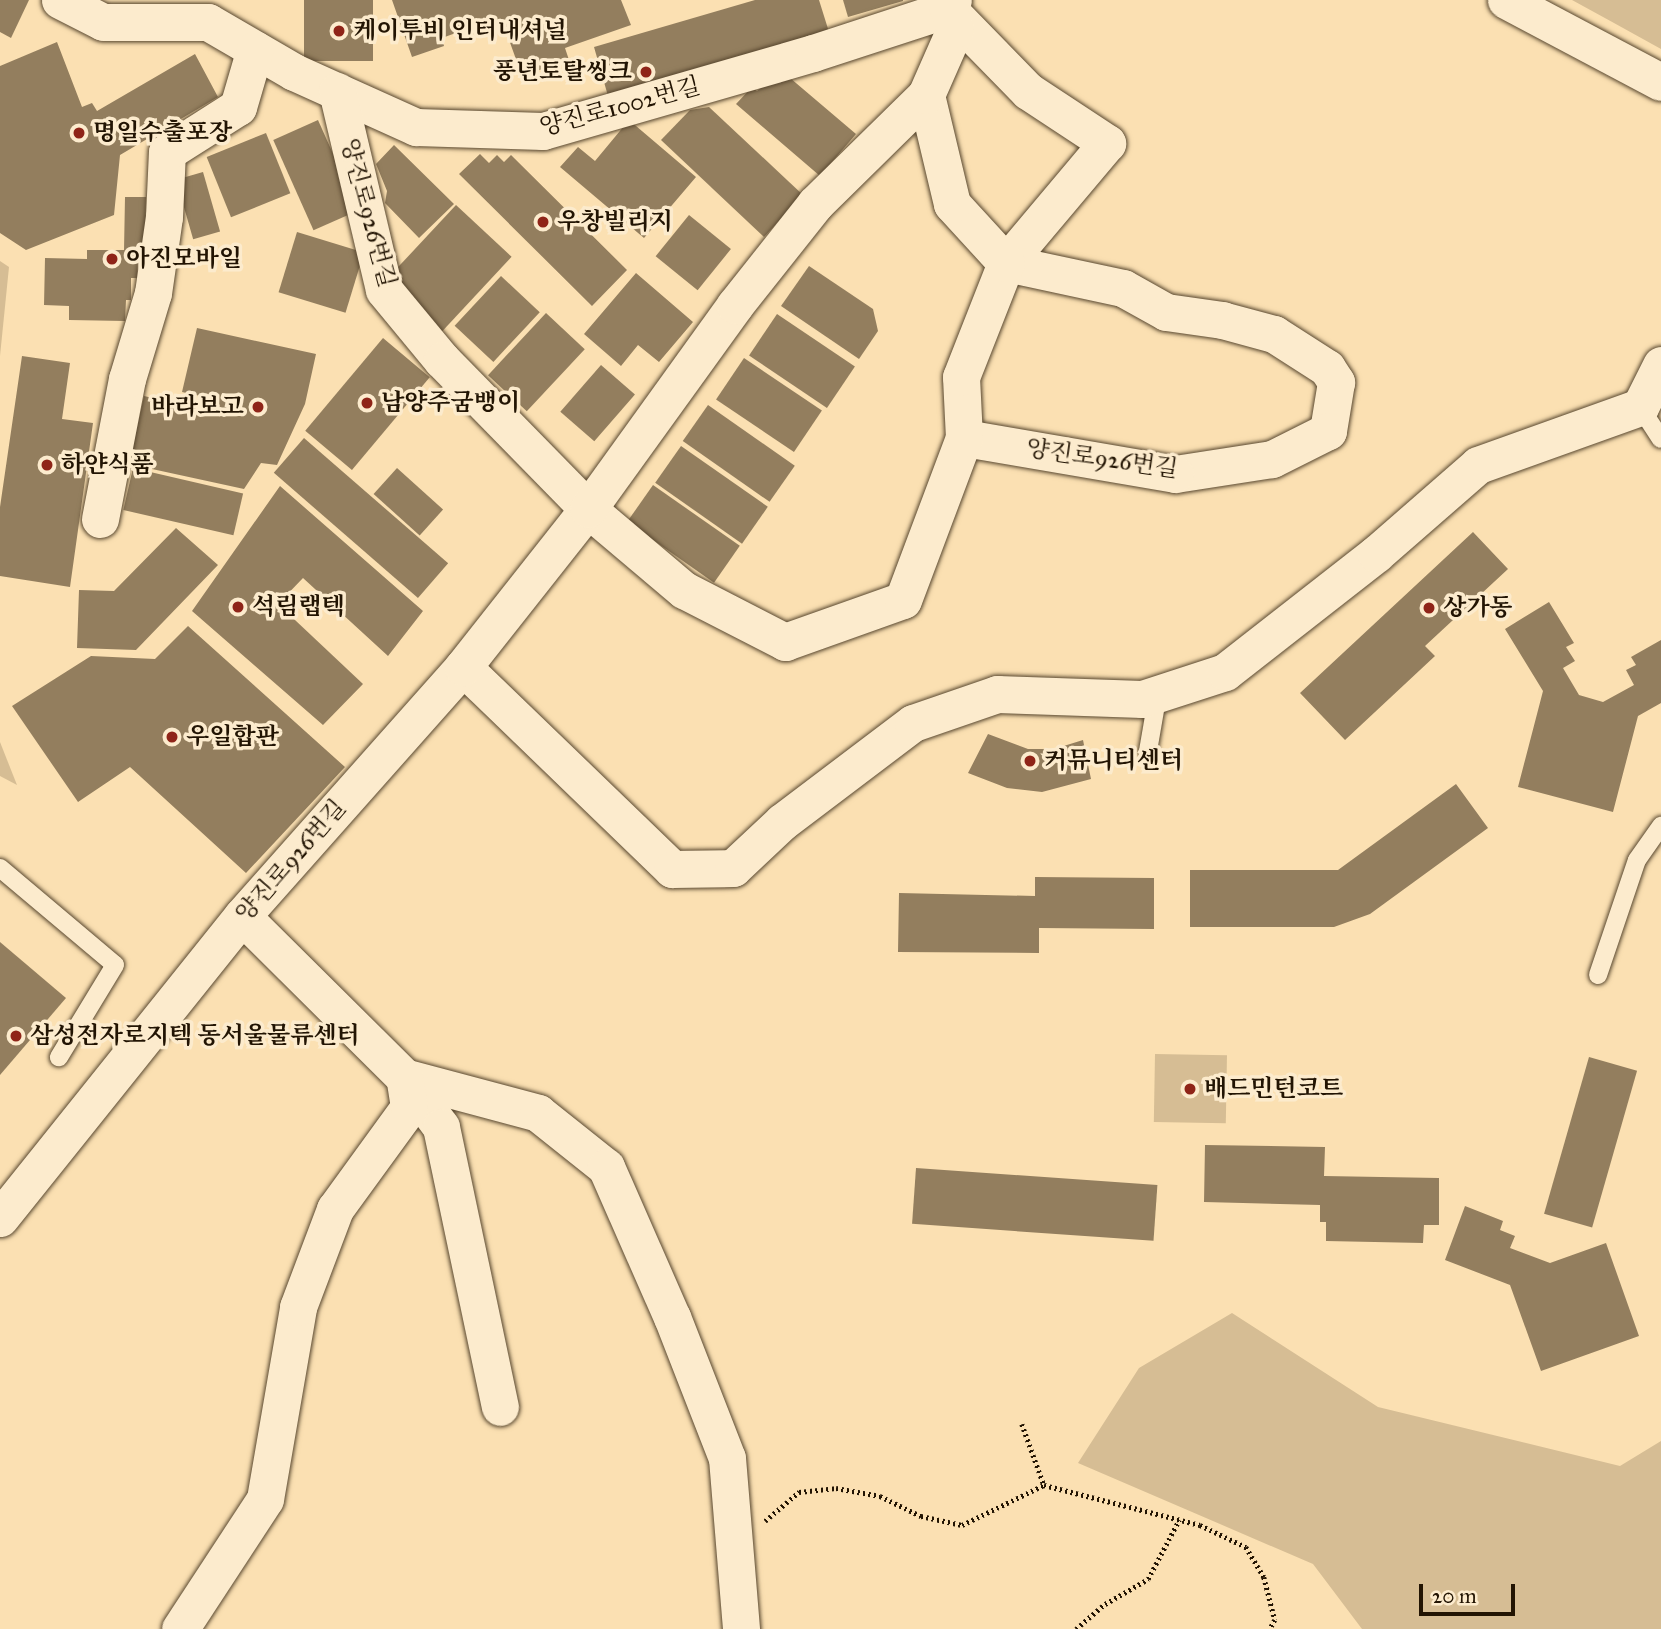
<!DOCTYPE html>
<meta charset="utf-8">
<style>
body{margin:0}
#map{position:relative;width:1661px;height:1629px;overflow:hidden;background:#fbe0b2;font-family:"IM FELL Great Primer","Noto Serif KR",serif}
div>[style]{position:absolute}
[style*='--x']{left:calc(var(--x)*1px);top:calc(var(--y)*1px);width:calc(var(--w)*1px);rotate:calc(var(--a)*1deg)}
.green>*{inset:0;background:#d6bd94;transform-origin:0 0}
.building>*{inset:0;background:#937e5e;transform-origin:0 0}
.path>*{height:4.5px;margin-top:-2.25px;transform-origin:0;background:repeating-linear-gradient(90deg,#221403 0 2px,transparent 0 5.5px)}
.roads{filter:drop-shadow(0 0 2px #58472f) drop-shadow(0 0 2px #58472f)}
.service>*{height:18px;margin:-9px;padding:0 9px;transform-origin:9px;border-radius:9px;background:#fcebcd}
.minor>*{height:37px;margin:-18.5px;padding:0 18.5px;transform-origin:18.5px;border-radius:18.5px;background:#fcebcd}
.dots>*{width:19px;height:19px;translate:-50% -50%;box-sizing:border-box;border:4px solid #fcebcd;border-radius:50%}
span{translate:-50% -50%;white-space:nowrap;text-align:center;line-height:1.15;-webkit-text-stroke:7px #fcebcd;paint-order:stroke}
.poi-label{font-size:24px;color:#221403;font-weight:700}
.left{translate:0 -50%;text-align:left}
.right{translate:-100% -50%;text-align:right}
.street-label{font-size:24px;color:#221403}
.scale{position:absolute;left:1419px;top:1584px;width:96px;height:32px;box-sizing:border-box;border:4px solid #221403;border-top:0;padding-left:9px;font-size:21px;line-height:24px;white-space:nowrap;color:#221403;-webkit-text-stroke:5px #fcebcd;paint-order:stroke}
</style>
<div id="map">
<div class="green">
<i style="clip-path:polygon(1572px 0,1661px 0,1661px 49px,1614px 23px)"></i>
<i style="clip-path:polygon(0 261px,9px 267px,0 356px)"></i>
<i style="clip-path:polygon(0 742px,17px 785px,0 776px)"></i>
<i style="left:1155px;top:1054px;width:72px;height:68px;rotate:1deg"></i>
<i style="clip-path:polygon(1232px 1313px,1378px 1407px,1620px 1466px,1661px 1441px,1661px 1629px,1362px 1629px,1313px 1564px,1078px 1463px,1139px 1368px)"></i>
</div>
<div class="building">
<i style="clip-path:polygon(0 0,29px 0,11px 38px,0 32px)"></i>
<i style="left:304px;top:0;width:69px;height:61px"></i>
<i style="clip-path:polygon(392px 0,621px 0,631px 25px,565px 48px,569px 60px,522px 76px,503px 23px,466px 37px,464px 30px,442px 38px,444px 46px,412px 57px)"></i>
<i style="clip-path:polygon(755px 0,819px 0,829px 32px,608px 96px,594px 47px)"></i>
<i style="clip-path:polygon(843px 0,903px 0,903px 1px,848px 17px)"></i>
<i style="clip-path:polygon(57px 42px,82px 107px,92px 103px,97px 111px,195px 54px,218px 97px,120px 155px,114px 215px,26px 250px,0 233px,0 66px)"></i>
<i style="clip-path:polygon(783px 72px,856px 134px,820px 176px,736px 104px,752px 87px,757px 91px,767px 81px,772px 85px)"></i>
<i style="clip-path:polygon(709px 107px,803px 195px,764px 237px,661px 140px,690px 110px)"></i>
<i style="left:318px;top:120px;width:99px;height:49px;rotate:66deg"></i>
<i style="clip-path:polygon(629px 120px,696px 177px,644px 238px,560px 167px,578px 147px,595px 161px)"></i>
<i style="left:266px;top:133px;width:65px;height:64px;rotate:68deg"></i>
<i style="clip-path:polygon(394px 145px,454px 204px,419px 238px,385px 203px,387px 191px,376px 164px)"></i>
<i style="clip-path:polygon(480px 154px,489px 163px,497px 155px,504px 162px,511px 155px,627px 270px,592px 306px,459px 174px)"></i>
<i style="left:203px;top:172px;width:62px;height:28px;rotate:74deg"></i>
<i style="clip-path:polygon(125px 197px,146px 197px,145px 257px,138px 257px,137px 278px,131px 278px,131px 300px,126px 300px,125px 321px,69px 320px,69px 306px,44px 305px,45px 258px,87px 259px,87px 250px,124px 250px)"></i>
<i style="left:456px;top:205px;width:76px;height:103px;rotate:43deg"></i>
<i style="left:689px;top:215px;width:54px;height:53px;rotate:39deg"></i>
<i style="left:297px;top:232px;width:70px;height:63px;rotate:17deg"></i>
<i style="clip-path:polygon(809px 266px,873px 309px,878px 331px,859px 359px,781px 306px)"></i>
<i style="clip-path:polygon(636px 273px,693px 322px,659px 362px,638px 345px,621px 366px,584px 334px)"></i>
<i style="left:501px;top:276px;width:53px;height:68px;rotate:43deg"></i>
<i style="left:546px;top:313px;width:53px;height:85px;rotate:43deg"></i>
<i style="left:777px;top:314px;width:94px;height:50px;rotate:34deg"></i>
<i style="clip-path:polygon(197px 328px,316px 354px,305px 404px,277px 465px,261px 463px,244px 489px,129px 464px,144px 396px,211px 411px,214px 399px,182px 392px)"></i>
<i style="left:383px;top:338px;width:61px;height:121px;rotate:40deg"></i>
<i style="clip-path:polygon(22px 356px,70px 363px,62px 419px,93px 423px,70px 587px,0 576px,0 507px)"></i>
<i style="left:744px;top:358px;width:94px;height:50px;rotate:34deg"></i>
<i style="left:601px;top:365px;width:45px;height:62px;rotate:41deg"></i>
<i style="left:708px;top:405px;width:106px;height:44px;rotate:35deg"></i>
<i style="left:304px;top:438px;width:191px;height:46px;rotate:41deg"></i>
<i style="left:681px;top:446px;width:106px;height:45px;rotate:35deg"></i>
<i style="left:133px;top:468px;width:113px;height:43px;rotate:13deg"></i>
<i style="left:397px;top:468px;width:62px;height:35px;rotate:42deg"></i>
<i style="left:653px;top:485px;width:106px;height:45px;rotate:35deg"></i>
<i style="clip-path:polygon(280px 486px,423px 611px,388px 656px,303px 578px,278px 604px,363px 684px,323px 725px,192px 611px)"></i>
<i style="clip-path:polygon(176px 528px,218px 565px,136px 650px,77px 648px,79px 590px,114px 591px)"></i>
<i style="clip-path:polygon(1473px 532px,1508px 569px,1425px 646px,1435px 656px,1345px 740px,1300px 693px)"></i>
<i style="clip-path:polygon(1549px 602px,1574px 643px,1566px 647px,1575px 661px,1563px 668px,1579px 695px,1603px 702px,1634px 685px,1626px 670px,1636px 665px,1631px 657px,1661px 640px,1661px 703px,1638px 716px,1613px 812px,1518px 787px,1543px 691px,1505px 629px)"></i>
<i style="clip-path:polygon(188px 626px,345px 767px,246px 873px,130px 767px,78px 802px,12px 706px,91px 656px,155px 659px)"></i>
<i style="clip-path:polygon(988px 734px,1028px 749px,1054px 749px,1083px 740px,1091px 779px,1042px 792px,1007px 788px,968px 773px)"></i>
<i style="clip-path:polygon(1456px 784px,1488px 828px,1370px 914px,1334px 927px,1190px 927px,1190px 870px,1338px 870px)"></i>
<i style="clip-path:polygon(1035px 877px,1154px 878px,1154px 929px,1039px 928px,1039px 953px,898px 952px,899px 893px,1035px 896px)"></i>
<i style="clip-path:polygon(0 942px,66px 998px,0 1075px)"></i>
<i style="left:1589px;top:1057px;width:50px;height:163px;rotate:16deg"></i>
<i style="clip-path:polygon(1205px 1145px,1325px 1147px,1324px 1176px,1439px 1178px,1439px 1225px,1424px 1225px,1423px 1243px,1326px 1241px,1326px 1222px,1320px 1222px,1320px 1205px,1204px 1202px)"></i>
<i style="left:916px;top:1168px;width:242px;height:56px;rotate:4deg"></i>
<i style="clip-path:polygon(1465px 1206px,1503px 1221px,1500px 1230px,1515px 1236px,1510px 1248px,1550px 1263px,1606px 1243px,1639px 1336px,1541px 1371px,1510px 1285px,1445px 1260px)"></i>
</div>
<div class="path">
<i style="--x:1022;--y:1424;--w:65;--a:70.2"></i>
<i style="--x:765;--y:1521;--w:45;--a:-40.5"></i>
<i style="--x:799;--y:1492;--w:37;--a:-6"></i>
<i style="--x:836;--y:1488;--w:45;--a:10.3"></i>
<i style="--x:880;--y:1496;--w:46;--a:26"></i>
<i style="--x:921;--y:1516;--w:42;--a:12.4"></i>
<i style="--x:962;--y:1525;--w:91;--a:-26"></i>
<i style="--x:1044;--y:1485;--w:161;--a:14.4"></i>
<i style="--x:1200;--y:1525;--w:51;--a:25.6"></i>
<i style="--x:1246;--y:1547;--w:35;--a:59"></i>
<i style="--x:1264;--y:1577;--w:44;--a:75.7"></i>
<i style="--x:1275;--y:1620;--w:10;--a:119"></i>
<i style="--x:1076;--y:1629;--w:38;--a:-41"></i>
<i style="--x:1105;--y:1604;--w:50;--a:-30.2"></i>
<i style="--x:1148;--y:1579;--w:67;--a:-62.3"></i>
</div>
<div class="roads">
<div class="service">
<i style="--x:1640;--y:407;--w:38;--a:57"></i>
<i style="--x:1148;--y:751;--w:59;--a:-80.2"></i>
<i style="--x:0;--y:868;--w:150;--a:40.1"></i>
<i style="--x:115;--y:965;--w:108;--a:121.3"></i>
<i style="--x:1598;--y:975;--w:121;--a:-71.3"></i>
<i style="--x:1637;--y:860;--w:42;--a:-54.8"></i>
</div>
<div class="minor">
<i style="--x:60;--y:0;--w:48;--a:27.1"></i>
<i style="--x:103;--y:22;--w:105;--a:0"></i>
<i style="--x:208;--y:22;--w:99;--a:30.2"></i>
<i style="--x:294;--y:72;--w:134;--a:24.3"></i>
<i style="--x:416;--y:127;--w:127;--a:1.8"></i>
<i style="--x:543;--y:131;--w:281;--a:-16.1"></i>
<i style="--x:813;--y:53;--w:142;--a:-18.1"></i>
<i style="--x:948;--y:9;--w:10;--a:-61"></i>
<i style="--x:1506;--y:0;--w:175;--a:27.9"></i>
<i style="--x:948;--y:9;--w:115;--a:45.7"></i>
<i style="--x:1028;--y:91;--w:95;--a:33.4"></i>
<i style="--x:1107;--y:143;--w:157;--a:130.1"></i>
<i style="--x:1006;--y:263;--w:120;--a:12.1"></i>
<i style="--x:1123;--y:288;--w:49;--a:29.2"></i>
<i style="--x:1166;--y:312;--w:57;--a:8.1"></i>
<i style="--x:1222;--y:320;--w:54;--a:15.1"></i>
<i style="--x:1274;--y:334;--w:63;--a:32.7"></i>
<i style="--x:1327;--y:368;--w:17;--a:57"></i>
<i style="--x:1336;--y:382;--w:50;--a:99.3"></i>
<i style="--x:1328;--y:431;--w:63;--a:153.4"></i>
<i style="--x:1272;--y:459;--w:98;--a:171.2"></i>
<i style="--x:1175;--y:474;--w:214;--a:-170.3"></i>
<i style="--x:337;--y:91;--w:204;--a:76.7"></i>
<i style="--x:384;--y:290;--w:91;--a:50.4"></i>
<i style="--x:442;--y:360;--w:209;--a:45.6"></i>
<i style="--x:588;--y:509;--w:126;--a:40.2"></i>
<i style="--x:684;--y:590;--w:114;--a:27.2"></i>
<i style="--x:785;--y:642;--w:125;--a:-19.6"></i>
<i style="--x:903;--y:600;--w:173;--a:-69.4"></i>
<i style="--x:964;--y:438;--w:61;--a:-92.8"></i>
<i style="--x:961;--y:377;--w:123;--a:-68.5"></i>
<i style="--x:1006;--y:263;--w:80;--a:-132.5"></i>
<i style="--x:952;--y:204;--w:112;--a:-103.4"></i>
<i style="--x:100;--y:519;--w:143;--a:-79.1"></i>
<i style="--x:127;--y:379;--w:90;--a:-73.2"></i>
<i style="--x:153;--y:293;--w:77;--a:-81.8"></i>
<i style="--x:164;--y:217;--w:65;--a:-87.4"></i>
<i style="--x:167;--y:152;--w:84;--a:-32.4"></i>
<i style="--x:238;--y:107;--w:60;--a:-73.7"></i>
<i style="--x:463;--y:667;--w:291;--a:44"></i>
<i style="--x:672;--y:869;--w:61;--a:-0.9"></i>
<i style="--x:733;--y:868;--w:67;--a:-43.2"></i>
<i style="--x:782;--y:822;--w:164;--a:-37.1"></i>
<i style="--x:913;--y:723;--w:89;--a:-19"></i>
<i style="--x:997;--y:694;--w:145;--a:2"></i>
<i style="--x:1142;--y:699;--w:87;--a:-18"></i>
<i style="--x:1225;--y:672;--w:192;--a:-38"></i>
<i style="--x:1376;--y:554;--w:135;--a:-41.1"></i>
<i style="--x:1478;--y:465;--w:172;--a:-19.7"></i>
<i style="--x:1640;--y:407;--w:47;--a:-63.4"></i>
<i style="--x:404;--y:1077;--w:139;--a:15"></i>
<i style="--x:538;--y:1113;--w:87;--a:38.5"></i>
<i style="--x:606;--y:1167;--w:164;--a:66.3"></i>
<i style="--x:672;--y:1317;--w:151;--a:68.7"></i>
<i style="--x:727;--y:1458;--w:172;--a:85.3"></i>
<i style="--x:404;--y:1077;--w:62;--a:53.5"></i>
<i style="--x:441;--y:1127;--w:286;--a:78.1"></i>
<i style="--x:0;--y:1218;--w:387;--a:-51.3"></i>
<i style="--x:242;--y:916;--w:333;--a:-48.4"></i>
<i style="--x:463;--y:667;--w:201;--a:-51.7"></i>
<i style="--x:588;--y:509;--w:251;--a:-54.2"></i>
<i style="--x:735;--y:305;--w:129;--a:-51.6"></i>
<i style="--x:815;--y:204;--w:156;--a:-44.5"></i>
<i style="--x:926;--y:95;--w:72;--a:-66.3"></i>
<i style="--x:955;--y:29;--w:31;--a:-109"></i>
<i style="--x:180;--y:1629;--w:155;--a:-56.8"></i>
<i style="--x:265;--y:1499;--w:195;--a:-80.2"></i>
<i style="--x:298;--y:1307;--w:105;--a:-69.3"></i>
<i style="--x:335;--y:1209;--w:126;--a:-54"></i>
<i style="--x:409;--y:1107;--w:30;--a:-99"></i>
<i style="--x:404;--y:1077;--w:228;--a:-135.2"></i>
</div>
</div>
<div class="dots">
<i style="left:339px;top:31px;background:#8f2418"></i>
<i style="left:646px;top:72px;background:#8f2418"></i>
<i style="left:79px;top:133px;background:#8f2418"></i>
<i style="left:543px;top:222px;background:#8f2418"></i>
<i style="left:112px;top:259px;background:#8f2418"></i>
<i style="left:367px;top:403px;background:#8f2418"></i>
<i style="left:258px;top:407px;background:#8f2418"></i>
<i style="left:47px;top:465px;background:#8f2418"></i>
<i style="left:238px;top:607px;background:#8f2418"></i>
<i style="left:1429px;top:608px;background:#8f2418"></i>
<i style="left:172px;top:737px;background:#8f2418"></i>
<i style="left:1030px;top:761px;background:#8f2418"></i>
<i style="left:16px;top:1036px;background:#8f2418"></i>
<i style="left:1190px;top:1089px;background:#8f2418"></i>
</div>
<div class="poi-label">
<span class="left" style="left:353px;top:31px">케이투비 인터내셔널</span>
<span class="right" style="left:632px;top:72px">풍년토탈씽크</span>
<span class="left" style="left:93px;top:133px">명일수출포장</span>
<span class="left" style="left:557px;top:222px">우창빌리지</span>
<span class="left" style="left:126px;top:259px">아진모바일</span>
<span class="left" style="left:381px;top:403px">남양주굼뱅이</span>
<span class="right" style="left:244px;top:407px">바라보고</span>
<span class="left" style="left:61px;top:465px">하얀식품</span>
<span class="left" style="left:252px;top:607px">석림랩텍</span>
<span class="left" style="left:1443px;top:608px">상가동</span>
<span class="left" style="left:186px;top:737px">우일합판</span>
<span class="left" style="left:1044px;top:761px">커뮤니티센터</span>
<span class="left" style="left:30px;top:1036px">삼성전자로지텍 동서울물류센터</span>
<span class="left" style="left:1204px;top:1089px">배드민턴코트</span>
</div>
<div class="street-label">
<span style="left:620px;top:107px;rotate:-15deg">양진로1002번길</span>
<span style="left:368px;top:213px;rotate:75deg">양진로926번길</span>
<span style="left:1102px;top:459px;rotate:8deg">양진로926번길</span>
<span style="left:291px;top:861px;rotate:-49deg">양진로926번길</span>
</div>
<div class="scale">20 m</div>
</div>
